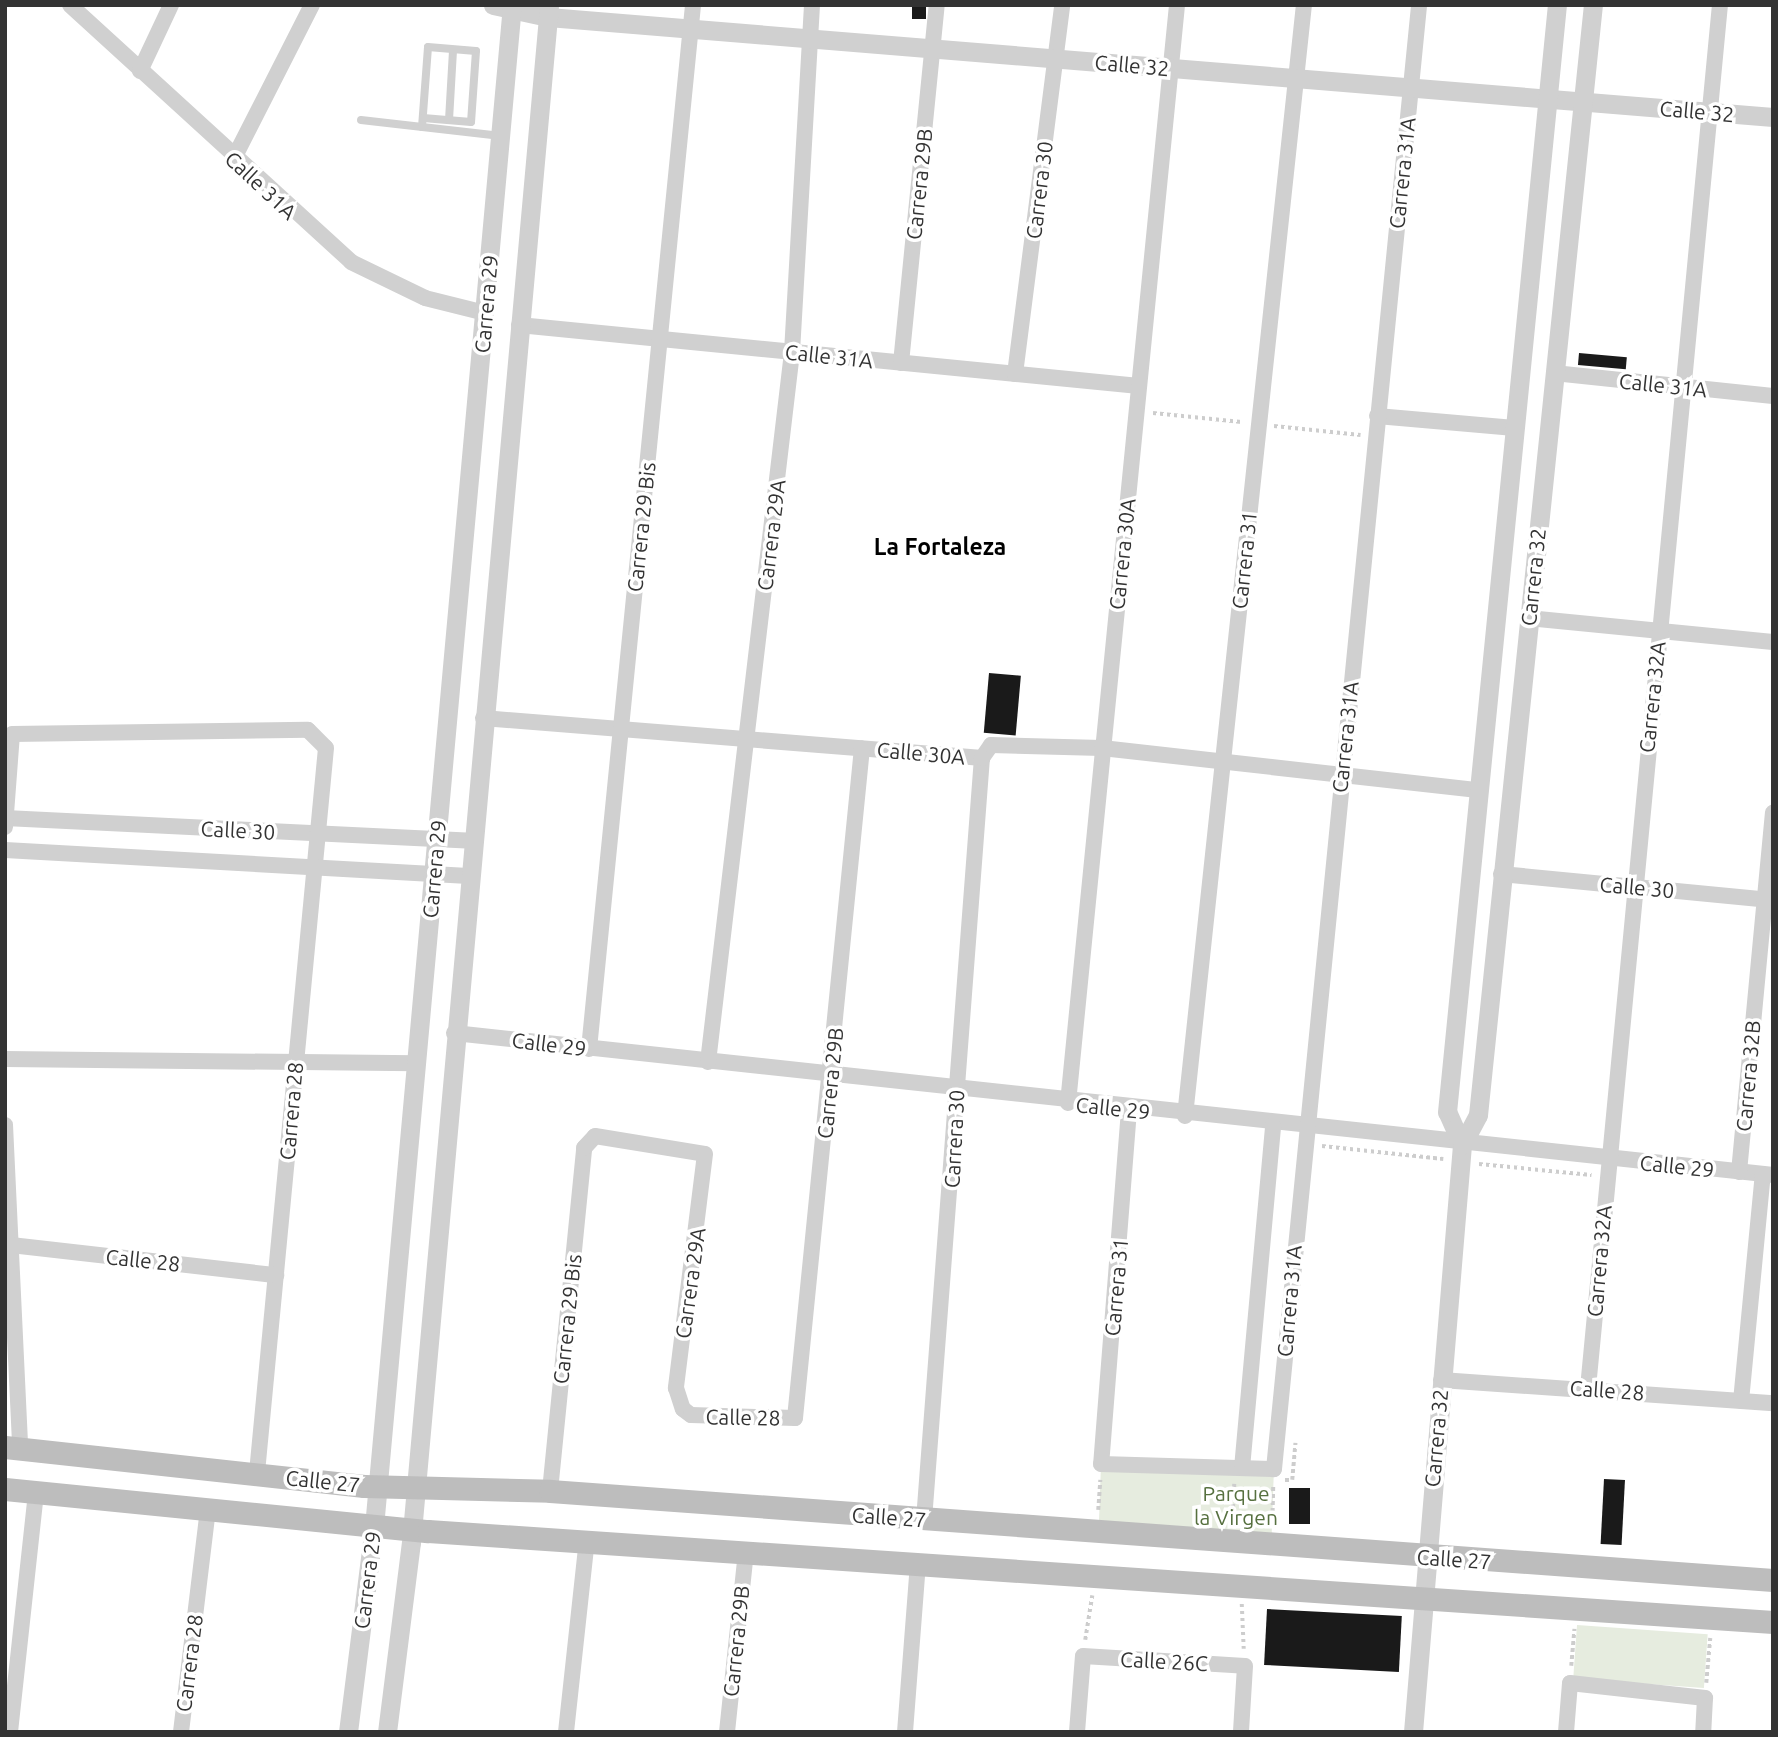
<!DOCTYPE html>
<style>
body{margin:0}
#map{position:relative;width:1778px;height:1737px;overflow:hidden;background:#fff;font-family:Ubuntu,sans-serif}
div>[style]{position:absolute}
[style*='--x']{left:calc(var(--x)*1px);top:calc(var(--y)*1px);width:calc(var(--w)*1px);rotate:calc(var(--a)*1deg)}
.green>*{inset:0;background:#e6ecdf;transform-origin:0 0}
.building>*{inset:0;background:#1a1a1a;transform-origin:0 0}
.path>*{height:3.5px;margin-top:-1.75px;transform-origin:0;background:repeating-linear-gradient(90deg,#cdcdcd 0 3.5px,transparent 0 7px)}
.service>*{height:8px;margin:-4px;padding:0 4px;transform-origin:4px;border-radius:4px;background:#d0d0d0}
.minor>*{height:16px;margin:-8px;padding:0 8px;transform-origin:8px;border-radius:8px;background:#d0d0d0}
.tertiary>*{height:19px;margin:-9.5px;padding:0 9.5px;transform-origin:9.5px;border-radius:9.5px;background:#d0d0d0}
.secondary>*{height:23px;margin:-11.5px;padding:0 11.5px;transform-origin:11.5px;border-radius:11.5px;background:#bdbdbd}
span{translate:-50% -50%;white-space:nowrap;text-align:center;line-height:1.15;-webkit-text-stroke:7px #fff;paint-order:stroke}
.street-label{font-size:21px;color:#333}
.park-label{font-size:21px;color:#56703f}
.neighbourhood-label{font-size:23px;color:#000;font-weight:700}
.frame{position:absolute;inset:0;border:7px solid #333;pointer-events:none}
</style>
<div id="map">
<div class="green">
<i style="left:1101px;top:1464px;width:173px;height:69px;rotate:2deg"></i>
<i style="left:1577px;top:1625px;width:131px;height:54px;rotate:4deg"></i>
</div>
<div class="building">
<i style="left:912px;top:5px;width:14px;height:14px"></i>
<i style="left:1579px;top:353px;width:48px;height:12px;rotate:5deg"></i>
<i style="left:989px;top:673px;width:32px;height:60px;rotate:5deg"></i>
<i style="left:1604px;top:1479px;width:21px;height:65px;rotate:3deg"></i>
<i style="left:1289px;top:1488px;width:21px;height:36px"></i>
<i style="left:1267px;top:1609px;width:135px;height:56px;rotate:3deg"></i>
</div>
<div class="path">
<i style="--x:1153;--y:413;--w:89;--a:5.8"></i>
<i style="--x:1274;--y:426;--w:87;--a:5.9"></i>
<i style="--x:1322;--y:1146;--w:122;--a:6.1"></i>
<i style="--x:1479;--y:1164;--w:113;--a:5.6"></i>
<i style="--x:1285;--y:1480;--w:7;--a:0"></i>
<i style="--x:1292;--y:1480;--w:37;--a:-85"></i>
<i style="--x:1098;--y:1510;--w:30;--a:-86"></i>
<i style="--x:1232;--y:1522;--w:38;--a:-87"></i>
<i style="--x:1272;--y:1526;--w:41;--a:-88.6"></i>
<i style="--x:1242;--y:1604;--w:45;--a:87.5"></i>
<i style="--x:1085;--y:1640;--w:45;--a:-81"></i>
<i style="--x:1571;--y:1666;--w:37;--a:-85"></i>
<i style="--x:1706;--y:1683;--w:45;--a:-84.9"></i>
</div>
<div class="service">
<i style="--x:361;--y:120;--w:141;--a:6.5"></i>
<i style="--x:449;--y:120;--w:70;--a:-86.7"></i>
<i style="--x:422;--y:127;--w:80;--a:-85.7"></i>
<i style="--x:428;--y:47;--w:48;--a:4.8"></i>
<i style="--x:476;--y:51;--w:71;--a:94"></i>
<i style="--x:471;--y:122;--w:48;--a:-175.2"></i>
</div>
<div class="minor">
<i style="--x:70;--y:5;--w:381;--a:42.4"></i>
<i style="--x:351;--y:262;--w:82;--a:25.9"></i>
<i style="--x:425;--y:298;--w:62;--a:14"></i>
<i style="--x:140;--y:71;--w:73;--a:-64.8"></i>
<i style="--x:233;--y:160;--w:174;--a:-63"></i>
<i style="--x:519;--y:325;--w:623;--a:5.62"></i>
<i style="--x:901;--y:363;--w:360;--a:-84.3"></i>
<i style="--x:1554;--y:373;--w:220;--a:6"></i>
<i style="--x:1015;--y:374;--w:372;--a:-82.7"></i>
<i style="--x:1377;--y:416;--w:138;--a:5"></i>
<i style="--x:1528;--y:618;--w:246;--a:5.6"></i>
<i style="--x:483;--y:718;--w:501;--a:4.58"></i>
<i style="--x:5;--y:818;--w:467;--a:2.8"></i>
<i style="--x:5;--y:827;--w:93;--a:-85.7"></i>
<i style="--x:12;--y:734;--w:296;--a:-0.8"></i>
<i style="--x:308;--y:730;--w:25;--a:45"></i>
<i style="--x:326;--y:748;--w:728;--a:95.44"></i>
<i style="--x:5;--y:850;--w:464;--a:3.2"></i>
<i style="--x:1501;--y:874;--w:273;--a:5.5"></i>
<i style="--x:454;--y:1033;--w:1327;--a:6.14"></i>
<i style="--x:589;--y:1049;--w:1049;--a:-84.31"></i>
<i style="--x:5;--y:1059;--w:411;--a:0.6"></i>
<i style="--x:708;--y:1062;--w:715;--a:-83.25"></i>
<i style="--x:792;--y:352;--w:348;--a:-86.7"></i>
<i style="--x:1068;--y:1103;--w:1103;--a:-84.33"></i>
<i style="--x:1129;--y:1110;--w:355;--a:94.5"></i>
<i style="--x:1101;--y:1464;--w:173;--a:1.7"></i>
<i style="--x:1274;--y:1469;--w:1471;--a:-84.34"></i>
<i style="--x:1185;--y:1116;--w:1117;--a:-83.89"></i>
<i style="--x:5;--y:1125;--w:323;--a:87.3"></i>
<i style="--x:1739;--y:1172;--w:361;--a:-84.6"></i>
<i style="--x:11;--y:1245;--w:267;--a:6.5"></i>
<i style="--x:1441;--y:1380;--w:333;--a:4"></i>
<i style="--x:1588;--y:1388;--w:1389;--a:-84.55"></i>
<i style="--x:1741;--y:1401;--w:228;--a:-84.5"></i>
<i style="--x:1242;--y:1468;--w:344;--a:-84.8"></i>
<i style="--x:550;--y:1491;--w:345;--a:-84.3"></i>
<i style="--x:584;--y:1148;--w:16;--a:-47"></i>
<i style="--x:595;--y:1136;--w:111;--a:9.3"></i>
<i style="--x:705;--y:1154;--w:236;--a:97.1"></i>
<i style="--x:676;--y:1388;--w:22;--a:72"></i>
<i style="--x:683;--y:1409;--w:10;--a:37"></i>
<i style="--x:691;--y:1415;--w:104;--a:1.7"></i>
<i style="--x:795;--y:1418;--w:673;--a:-84.29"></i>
<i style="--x:924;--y:1520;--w:764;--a:-85.65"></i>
<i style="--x:982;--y:758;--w:16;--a:-55"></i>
<i style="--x:991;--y:745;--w:111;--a:1.5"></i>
<i style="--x:1102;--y:748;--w:376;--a:6.4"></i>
<i style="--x:10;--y:1732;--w:240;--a:-83.8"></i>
<i style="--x:181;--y:1732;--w:224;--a:-83.1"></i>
<i style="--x:566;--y:1732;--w:193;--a:-83.8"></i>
<i style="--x:727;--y:1732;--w:182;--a:-84"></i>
<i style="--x:905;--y:1732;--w:169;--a:-85.6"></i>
<i style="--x:1077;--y:1732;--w:76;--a:-85.5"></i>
<i style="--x:1083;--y:1656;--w:162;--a:3.5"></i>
<i style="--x:1245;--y:1666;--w:66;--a:93.5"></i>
<i style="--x:1566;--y:1732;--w:49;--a:-85.3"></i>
<i style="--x:1570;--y:1683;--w:136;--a:6.3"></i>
<i style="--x:1705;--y:1698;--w:34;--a:93"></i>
</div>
<div class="tertiary">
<i style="--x:493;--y:5;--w:56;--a:12.3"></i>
<i style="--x:548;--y:17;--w:1229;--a:4.67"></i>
<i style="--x:1462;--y:1145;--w:36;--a:-114"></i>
<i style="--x:1447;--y:1112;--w:1112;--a:-84.33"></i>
<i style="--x:348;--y:1732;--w:207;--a:-82.8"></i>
<i style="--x:374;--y:1527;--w:1528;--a:-84.82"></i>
<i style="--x:387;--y:1732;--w:191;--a:-82.8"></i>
<i style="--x:411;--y:1543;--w:1544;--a:-84.87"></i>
<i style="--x:1413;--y:1732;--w:589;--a:-85.23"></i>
<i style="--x:1462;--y:1145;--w:34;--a:-62"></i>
<i style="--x:1478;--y:1115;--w:1116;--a:-84.09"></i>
</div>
<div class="secondary">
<i style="--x:5;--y:1447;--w:361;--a:6.2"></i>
<i style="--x:364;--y:1486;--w:186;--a:1.5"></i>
<i style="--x:550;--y:1491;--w:1226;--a:4.16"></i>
<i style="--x:5;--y:1489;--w:425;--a:5.7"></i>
<i style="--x:428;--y:1531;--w:1348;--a:3.87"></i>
</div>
<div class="street-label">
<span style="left:1132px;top:65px;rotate:5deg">Calle 32</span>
<span style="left:1697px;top:111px;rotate:5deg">Calle 32</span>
<span style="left:1402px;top:173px;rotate:-84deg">Carrera 31A</span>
<span style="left:919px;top:184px;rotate:-84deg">Carrera 29B</span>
<span style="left:261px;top:185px;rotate:43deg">Calle 31A</span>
<span style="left:1039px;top:190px;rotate:-83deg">Carrera 30</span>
<span style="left:486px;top:304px;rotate:-85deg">Carrera 29</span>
<span style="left:829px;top:356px;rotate:6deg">Calle 31A</span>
<span style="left:1663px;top:385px;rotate:6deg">Calle 31A</span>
<span style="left:641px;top:527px;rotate:-84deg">Carrera 29 Bis</span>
<span style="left:771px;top:535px;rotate:-83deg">Carrera 29A</span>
<span style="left:1122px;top:554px;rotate:-84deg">Carrera 30A</span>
<span style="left:1244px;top:560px;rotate:-84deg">Carrera 31</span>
<span style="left:1533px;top:577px;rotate:-84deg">Carrera 32</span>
<span style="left:1652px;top:697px;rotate:-84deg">Carrera 32A</span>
<span style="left:1345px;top:737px;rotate:-84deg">Carrera 31A</span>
<span style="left:921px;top:753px;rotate:5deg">Calle 30A</span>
<span style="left:238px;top:830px;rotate:3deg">Calle 30</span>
<span style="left:434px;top:869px;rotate:-85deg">Carrera 29</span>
<span style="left:1637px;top:887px;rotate:5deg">Calle 30</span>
<span style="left:549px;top:1044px;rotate:7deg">Calle 29</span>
<span style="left:1748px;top:1076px;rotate:-85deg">Carrera 32B</span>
<span style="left:830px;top:1083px;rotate:-84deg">Carrera 29B</span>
<span style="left:1113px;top:1108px;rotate:6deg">Calle 29</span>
<span style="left:291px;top:1111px;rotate:-85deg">Carrera 28</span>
<span style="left:954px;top:1139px;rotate:-87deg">Carrera 30</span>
<span style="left:1677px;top:1166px;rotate:6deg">Calle 29</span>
<span style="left:143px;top:1260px;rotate:6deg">Calle 28</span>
<span style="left:1599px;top:1261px;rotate:-85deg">Carrera 32A</span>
<span style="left:690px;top:1283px;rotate:-82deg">Carrera 29A</span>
<span style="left:1116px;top:1287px;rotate:-85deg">Carrera 31</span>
<span style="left:1289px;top:1301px;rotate:-85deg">Carrera 31A</span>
<span style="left:567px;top:1319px;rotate:-84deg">Carrera 29 Bis</span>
<span style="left:1607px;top:1390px;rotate:4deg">Calle 28</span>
<span style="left:743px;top:1417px;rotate:1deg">Calle 28</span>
<span style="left:1436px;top:1438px;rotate:-85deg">Carrera 32</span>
<span style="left:323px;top:1481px;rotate:6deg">Calle 27</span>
<span style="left:889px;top:1517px;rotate:4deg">Calle 27</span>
<span style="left:1454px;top:1559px;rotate:4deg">Calle 27</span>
<span style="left:367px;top:1580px;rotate:-83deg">Carrera 29</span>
<span style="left:736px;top:1641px;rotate:-84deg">Carrera 29B</span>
<span style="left:1164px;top:1661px;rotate:3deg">Calle 26C</span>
<span style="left:189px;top:1663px;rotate:-83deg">Carrera 28</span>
</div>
<div class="park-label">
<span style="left:1236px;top:1505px">Parque<br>la Virgen</span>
</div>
<div class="neighbourhood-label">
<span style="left:940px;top:547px">La Fortaleza</span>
</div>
<div class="frame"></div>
</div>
